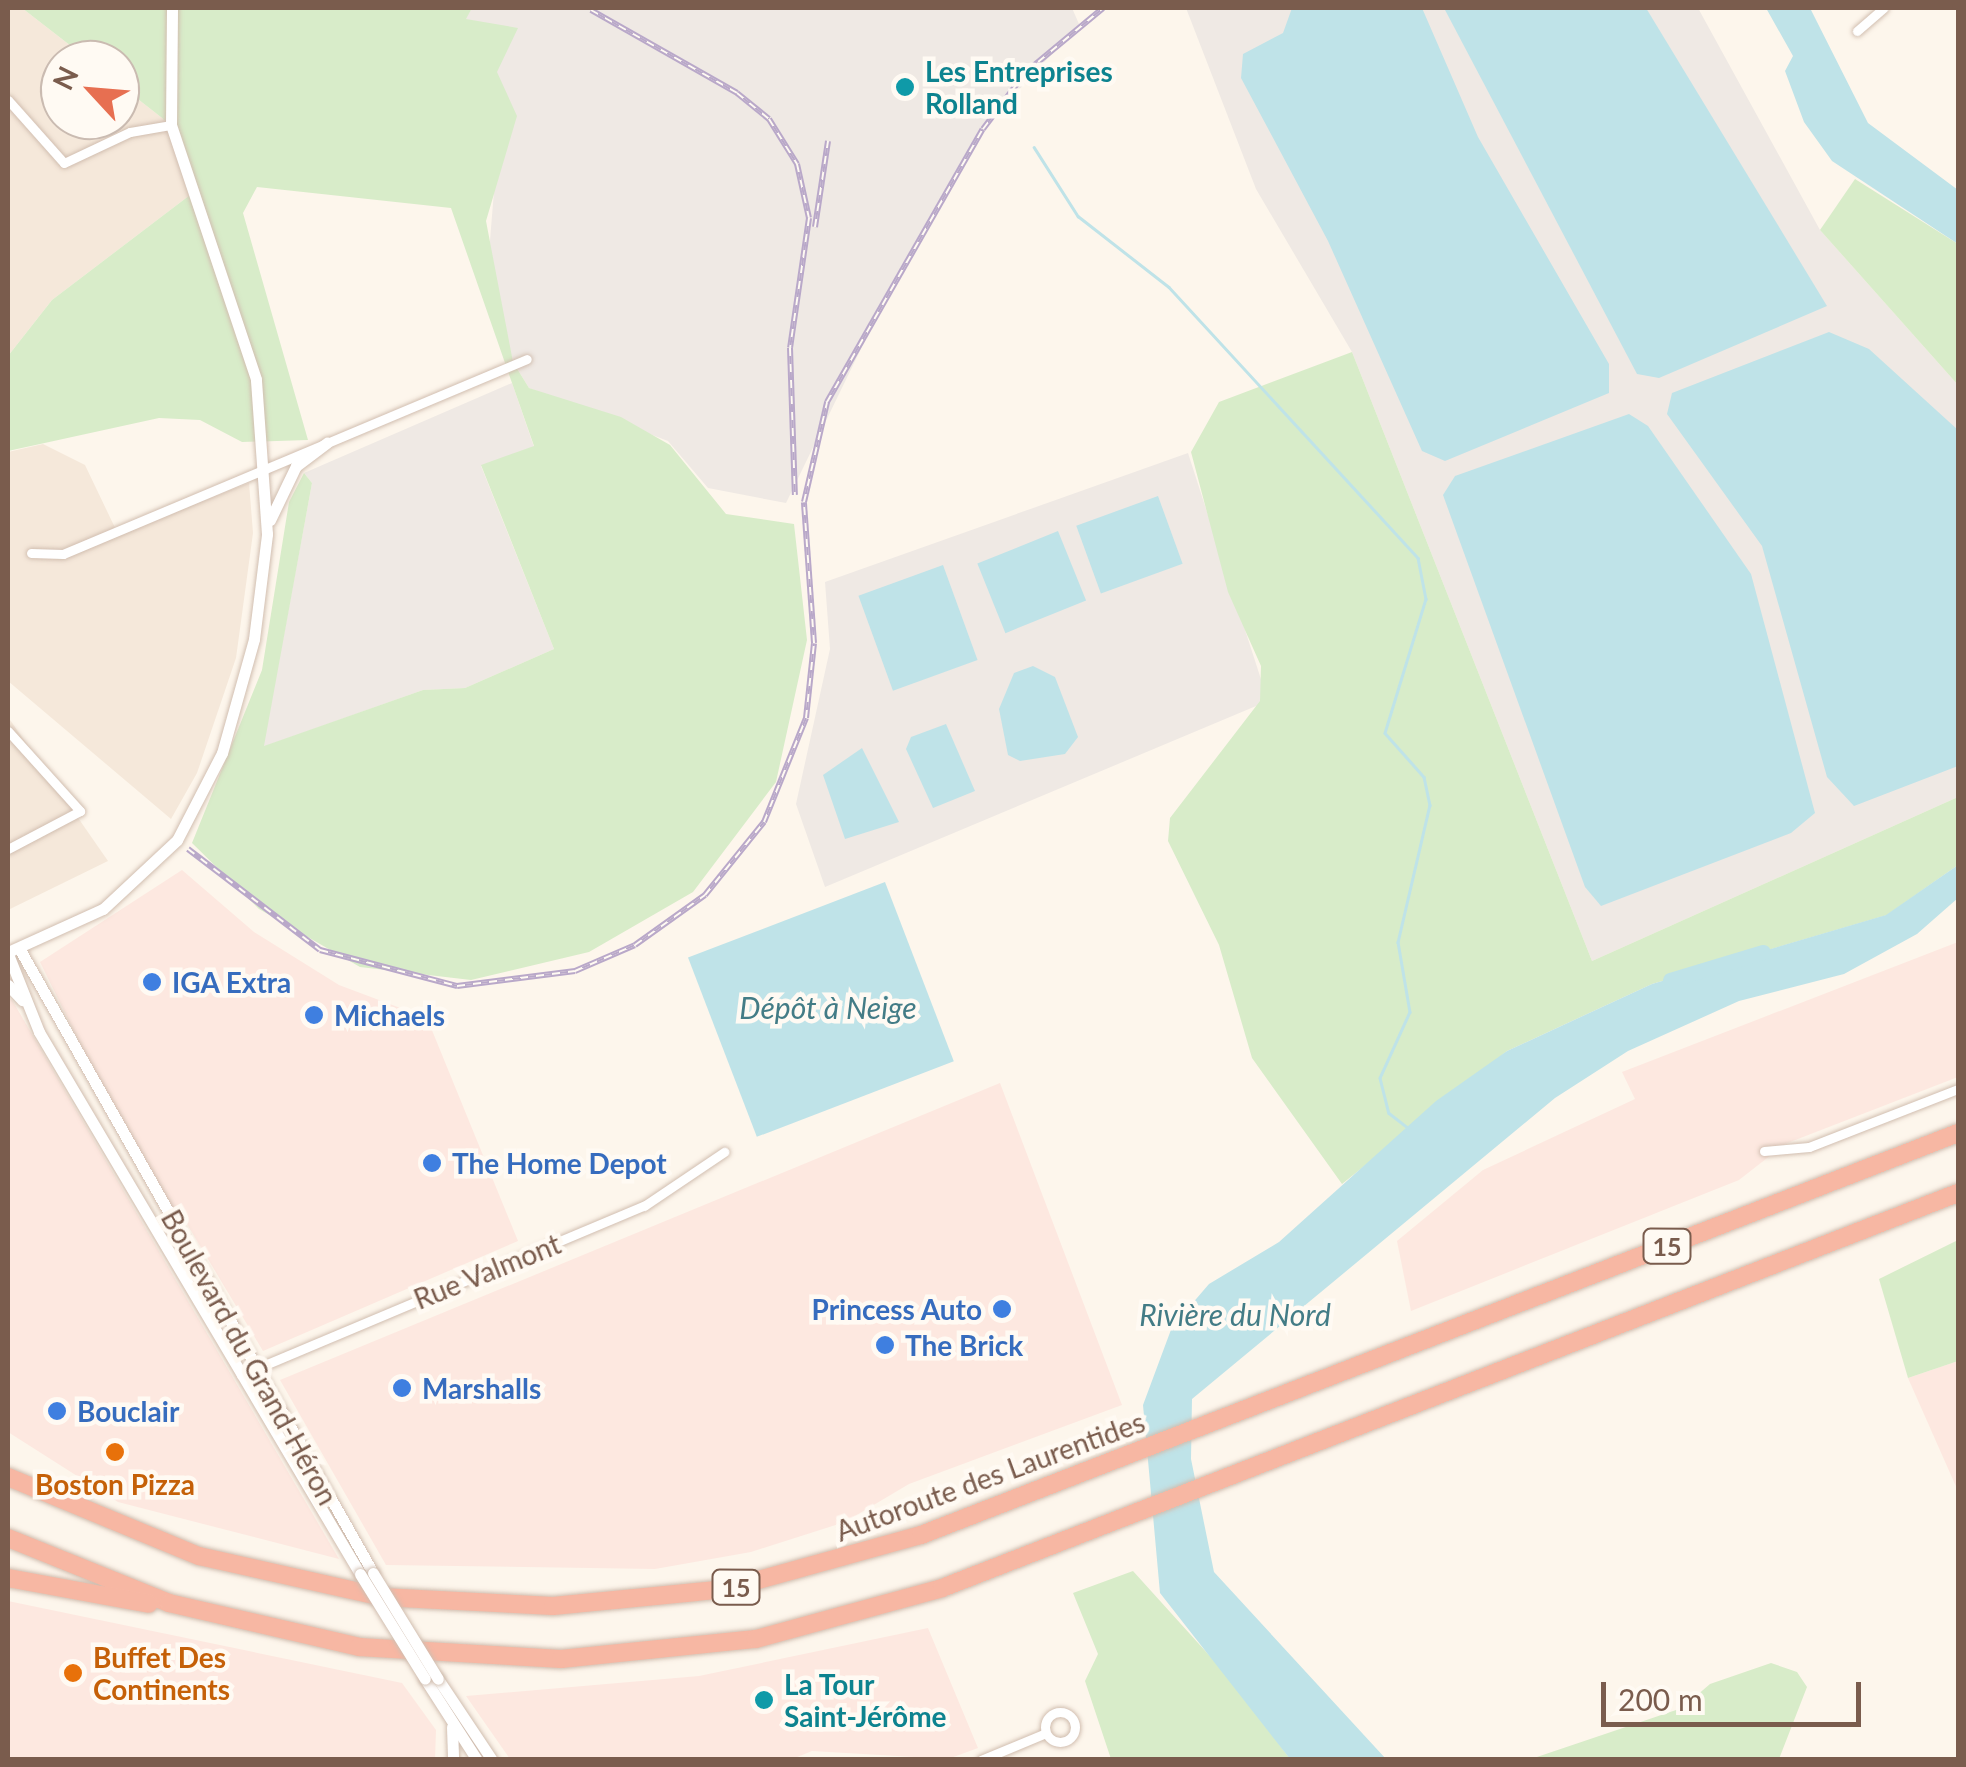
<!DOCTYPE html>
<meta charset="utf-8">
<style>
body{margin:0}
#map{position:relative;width:1966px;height:1767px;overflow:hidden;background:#fdf6ec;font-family:Lato,sans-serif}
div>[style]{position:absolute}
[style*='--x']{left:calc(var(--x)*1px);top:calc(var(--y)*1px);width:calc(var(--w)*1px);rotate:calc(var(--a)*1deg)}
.residential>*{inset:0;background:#f5e8da}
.commercial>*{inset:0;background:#fde8e0}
.industrial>*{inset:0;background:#efe9e4}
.green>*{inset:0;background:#d8ecc9}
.water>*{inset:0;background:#bfe3e8;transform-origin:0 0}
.stream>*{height:2.5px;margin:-1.25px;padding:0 1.25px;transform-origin:1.25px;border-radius:1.25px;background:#bfe3e8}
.river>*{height:15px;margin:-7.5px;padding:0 7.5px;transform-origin:7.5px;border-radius:7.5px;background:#bfe3e8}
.roads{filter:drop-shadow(0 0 2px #d1beb0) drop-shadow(0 0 2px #d1beb0)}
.minor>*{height:9px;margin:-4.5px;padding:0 4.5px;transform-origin:4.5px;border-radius:4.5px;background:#fff}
.minor>.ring{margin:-4.5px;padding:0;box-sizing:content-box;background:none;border:9px solid #fff;border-radius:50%}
.tertiary>*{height:11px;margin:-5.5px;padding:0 5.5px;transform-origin:5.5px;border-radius:5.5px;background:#fff}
.motorway>*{height:18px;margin:-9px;padding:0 9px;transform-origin:9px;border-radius:9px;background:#f7b7a3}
.rail>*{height:6px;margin-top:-3px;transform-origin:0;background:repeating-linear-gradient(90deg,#fffaf3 0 8px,#b9a8c9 0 16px);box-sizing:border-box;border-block:2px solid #b9a8c9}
.bridges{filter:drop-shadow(0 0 2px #d1beb0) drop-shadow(0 0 2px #d1beb0)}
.tertiary-bridge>*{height:11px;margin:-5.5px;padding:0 5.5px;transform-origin:5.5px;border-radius:5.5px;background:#fff}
.dots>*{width:28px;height:28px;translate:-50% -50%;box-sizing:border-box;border:5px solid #fffaf3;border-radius:50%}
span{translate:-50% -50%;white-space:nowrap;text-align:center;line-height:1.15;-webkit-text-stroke:9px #fffaf3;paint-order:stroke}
.shield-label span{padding:2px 8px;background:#fffaf3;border:2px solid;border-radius:8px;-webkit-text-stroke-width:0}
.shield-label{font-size:25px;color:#7a5c4d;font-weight:700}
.culture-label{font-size:28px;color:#0d838f;font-weight:700}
.left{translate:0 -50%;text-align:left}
.shop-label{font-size:28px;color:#366cbe;font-weight:700}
.right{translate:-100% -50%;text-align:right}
.street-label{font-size:28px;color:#7a5c4d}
.food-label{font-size:28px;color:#c56008;font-weight:700}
.water-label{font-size:30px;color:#437c86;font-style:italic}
.frame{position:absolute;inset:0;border:10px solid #7a5c4d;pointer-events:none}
.north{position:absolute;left:40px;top:40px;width:100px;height:100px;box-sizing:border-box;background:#fffaf3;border:2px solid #cabbb1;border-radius:50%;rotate:296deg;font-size:28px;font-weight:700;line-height:40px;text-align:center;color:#7a5c4d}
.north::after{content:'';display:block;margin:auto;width:35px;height:45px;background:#e76f51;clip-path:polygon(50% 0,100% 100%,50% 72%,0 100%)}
.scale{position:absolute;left:1601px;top:1682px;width:260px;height:45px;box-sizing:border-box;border:5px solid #7a5c4d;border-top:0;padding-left:12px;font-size:30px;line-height:35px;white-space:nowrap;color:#7a5c4d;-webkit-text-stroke:8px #fffaf3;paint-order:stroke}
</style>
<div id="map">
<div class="residential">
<i style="clip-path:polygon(8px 8px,22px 8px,89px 60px,60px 60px,60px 120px,120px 120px,120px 85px,171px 125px,190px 195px,52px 300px,8px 356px)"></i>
<i style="clip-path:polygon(43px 444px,85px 465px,118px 534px,249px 483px,253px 533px,236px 658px,197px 773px,171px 819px,8px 681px,8px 452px)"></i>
<i style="clip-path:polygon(8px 717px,108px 861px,8px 910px)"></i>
</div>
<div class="commercial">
<i style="clip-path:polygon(182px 870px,254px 932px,339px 985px,427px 1018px,518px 1241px,263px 1351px,181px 1214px,152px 1190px,40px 962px)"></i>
<i style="clip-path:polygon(1958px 942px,1958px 1077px,1785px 1144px,1739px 1180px,1411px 1311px,1397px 1241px,1483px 1170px,1635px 1099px,1622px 1072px)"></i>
<i style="clip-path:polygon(8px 998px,12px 1000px,339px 1559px,118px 1502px,8px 1432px)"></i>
<i style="clip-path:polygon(1000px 1083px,1122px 1405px,909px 1484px,845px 1522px,751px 1552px,655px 1569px,386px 1565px,280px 1380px)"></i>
<i style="clip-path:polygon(1958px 1361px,1958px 1491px,1908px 1378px)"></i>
<i style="clip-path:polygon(8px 1601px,402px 1683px,436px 1730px,435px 1759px,8px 1759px)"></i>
<i style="clip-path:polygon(928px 1628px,978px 1748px,948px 1759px,812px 1751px,790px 1760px,510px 1759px,466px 1696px,699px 1676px)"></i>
</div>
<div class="industrial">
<i style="clip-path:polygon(472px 8px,1072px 8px,1079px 24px,983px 129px,892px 285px,786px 503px,708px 488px,668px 441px,529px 388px,513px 362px,488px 265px,495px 179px,465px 19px)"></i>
<i style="clip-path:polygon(1186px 8px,1698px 8px,1820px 230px,1958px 385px,1958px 797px,1592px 961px,1352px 352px,1256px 189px)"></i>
<i style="clip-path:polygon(512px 383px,534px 447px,481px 466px,554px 649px,465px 688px,423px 690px,263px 747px,312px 483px,304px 473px)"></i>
<i style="clip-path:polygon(1188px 453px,1268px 701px,825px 887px,796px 804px,830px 649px,825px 582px)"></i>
</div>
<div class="green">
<i style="clip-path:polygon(22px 8px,472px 8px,466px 19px,518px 28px,497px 72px,517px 116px,486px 221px,513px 362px,529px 388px,621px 417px,670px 445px,726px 514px,794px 524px,807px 640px,776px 782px,693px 892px,589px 952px,471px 980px,360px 967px,259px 909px,192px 843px,262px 670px,289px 502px,304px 473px,312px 483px,264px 746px,423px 690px,465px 688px,554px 649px,481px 465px,534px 446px,451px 208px,257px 187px,243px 213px,308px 440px,242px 442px,200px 420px,159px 418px,8px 451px,8px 356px,52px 300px,190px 195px,171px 125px,120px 85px,120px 60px,89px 60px)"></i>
<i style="clip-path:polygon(1855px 179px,1958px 244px,1958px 385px,1820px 230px)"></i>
<i style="clip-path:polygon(1352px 352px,1592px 961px,1958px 797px,1958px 865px,1887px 915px,1652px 984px,1507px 1051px,1342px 1184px,1252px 1058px,1219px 945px,1168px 841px,1170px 818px,1260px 701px,1261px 666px,1228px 592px,1191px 452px,1219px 402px)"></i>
<i style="clip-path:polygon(1958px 1240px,1958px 1361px,1908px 1378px,1879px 1279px)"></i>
<i style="clip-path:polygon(1133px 1571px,1227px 1675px,1290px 1759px,1111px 1759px,1085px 1681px,1098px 1654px,1073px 1593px)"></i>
<i style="clip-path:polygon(1771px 1663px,1797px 1672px,1807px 1687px,1779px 1759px,1531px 1759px,1682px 1708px,1710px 1684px)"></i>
</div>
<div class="water">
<i style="clip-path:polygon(1292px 8px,1422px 8px,1478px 137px,1609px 364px,1609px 393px,1445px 461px,1422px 451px,1328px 241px,1241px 78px,1243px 54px,1283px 33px)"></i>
<i style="clip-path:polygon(1444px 8px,1646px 8px,1827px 306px,1659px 378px,1637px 374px)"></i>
<i style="clip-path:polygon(1766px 8px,1810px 8px,1868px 123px,1958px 190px,1958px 244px,1832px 161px,1804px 122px,1785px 71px,1793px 56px)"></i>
<i style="clip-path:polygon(1829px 332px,1869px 349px,1958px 430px,1958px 766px,1854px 806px,1827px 777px,1762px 546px,1667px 414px,1672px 393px)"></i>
<i style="clip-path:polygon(1629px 414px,1648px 426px,1751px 574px,1815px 813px,1791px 833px,1601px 906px,1585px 887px,1443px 495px,1455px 476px)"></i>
<i style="left:1158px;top:496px;width:72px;height:87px;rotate:70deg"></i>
<i style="left:1058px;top:531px;width:75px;height:87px;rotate:68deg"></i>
<i style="left:943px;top:565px;width:101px;height:90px;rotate:70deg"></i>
<i style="clip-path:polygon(1033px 666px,1055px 677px,1078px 737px,1065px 754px,1020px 761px,1008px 755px,999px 709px,1014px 673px)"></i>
<i style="clip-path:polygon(946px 724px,975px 791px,933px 808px,906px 749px,911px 737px)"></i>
<i style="clip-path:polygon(862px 748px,899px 822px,845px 839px,823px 775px)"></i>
<i style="clip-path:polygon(1958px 865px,1958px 898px,1917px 934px,1844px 974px,1739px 1001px,1628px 1051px,1555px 1098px,1192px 1399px,1191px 1459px,1214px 1572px,1386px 1759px,1290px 1759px,1160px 1593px,1143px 1405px,1172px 1327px,1209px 1284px,1279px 1242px,1436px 1101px,1507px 1051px,1652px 984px,1886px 915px)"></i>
<i style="left:885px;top:882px;width:192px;height:211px;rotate:69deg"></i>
</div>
<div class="stream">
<i style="--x:1034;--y:147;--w:82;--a:57.5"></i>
<i style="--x:1078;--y:216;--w:115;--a:38"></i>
<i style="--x:1169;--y:287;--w:368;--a:47.4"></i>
<i style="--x:1418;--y:558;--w:42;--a:79"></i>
<i style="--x:1426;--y:599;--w:140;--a:107"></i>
<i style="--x:1385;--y:733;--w:59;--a:48.4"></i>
<i style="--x:1424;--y:777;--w:29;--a:78"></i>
<i style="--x:1430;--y:805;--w:141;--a:103.1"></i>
<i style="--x:1398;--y:942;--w:71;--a:80.3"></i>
<i style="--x:1410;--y:1012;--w:72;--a:114.4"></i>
<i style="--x:1380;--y:1078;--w:36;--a:76"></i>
<i style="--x:1389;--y:1113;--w:23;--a:38"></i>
</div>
<div class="river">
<i style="--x:1670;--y:980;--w:97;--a:-16.8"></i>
</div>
<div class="roads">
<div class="minor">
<i style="--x:1857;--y:31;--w:35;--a:-41"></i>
<i style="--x:8;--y:100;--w:84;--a:48.4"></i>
<i style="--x:64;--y:163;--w:73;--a:-25.2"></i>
<i style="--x:130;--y:132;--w:42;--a:-9.7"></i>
<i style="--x:31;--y:553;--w:32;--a:2"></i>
<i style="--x:63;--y:554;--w:503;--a:-22.8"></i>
<i style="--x:8;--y:731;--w:108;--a:48"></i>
<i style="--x:80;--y:811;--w:81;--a:152.2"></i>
<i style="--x:1764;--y:1151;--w:45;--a:-5.1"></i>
<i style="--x:1809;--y:1147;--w:160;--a:-21.3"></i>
<i style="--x:241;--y:1375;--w:437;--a:-22.8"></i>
<i style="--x:644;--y:1206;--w:97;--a:-34"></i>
<i class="ring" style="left:1045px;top:1712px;width:21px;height:21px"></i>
<i style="--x:981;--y:1760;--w:70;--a:-22.6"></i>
</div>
<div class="tertiary">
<i style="--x:270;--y:520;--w:60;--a:-64.3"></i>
<i style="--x:296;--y:466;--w:39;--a:-37"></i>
<i style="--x:19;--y:948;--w:718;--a:60.47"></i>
<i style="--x:8;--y:952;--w:104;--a:-24.4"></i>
<i style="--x:103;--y:909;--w:101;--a:-43"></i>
<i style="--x:177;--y:840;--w:98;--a:-62.7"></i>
<i style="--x:222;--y:753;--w:118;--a:-74.3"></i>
<i style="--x:254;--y:639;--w:106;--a:-82.9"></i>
<i style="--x:267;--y:534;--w:155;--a:-94.1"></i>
<i style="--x:256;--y:379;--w:268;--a:-108.5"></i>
<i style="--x:171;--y:125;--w:117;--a:-89.5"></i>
<i style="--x:8;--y:954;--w:84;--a:68.3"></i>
<i style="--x:39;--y:1032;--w:630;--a:59.36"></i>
<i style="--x:8;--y:985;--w:21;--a:47"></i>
<i style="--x:425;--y:1679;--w:96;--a:57.3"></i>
<i style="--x:438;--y:1679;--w:97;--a:56.3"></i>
<i style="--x:452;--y:1727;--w:33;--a:88"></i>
</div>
<div class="motorway">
<i style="--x:8;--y:1477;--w:207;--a:22.5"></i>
<i style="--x:199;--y:1556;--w:188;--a:12.6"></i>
<i style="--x:382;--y:1597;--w:171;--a:3"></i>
<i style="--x:553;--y:1606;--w:174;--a:-5.6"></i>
<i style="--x:726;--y:1589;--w:202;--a:-15.5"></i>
<i style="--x:921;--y:1535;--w:1112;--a:-21.19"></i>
<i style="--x:8;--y:1538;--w:174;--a:22"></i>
<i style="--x:169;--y:1603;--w:195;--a:13"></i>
<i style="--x:359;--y:1647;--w:202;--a:3.4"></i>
<i style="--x:561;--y:1659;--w:196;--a:-5.9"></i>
<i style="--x:756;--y:1639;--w:193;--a:-15.3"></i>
<i style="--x:942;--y:1588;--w:1090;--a:-21.25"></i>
<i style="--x:8;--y:1578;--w:143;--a:10.4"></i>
</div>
</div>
<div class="rail">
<i style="--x:591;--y:10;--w:168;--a:29.6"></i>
<i style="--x:737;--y:93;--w:41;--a:39.1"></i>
<i style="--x:769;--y:119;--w:53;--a:58.1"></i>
<i style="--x:797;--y:164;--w:55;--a:77.5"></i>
<i style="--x:809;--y:218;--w:131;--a:98.3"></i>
<i style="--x:790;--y:348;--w:147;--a:88.1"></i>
<i style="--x:815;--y:227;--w:87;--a:-81.4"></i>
<i style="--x:188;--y:849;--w:166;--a:37.4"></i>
<i style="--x:320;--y:950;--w:142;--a:14.7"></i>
<i style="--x:457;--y:986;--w:119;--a:-7.2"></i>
<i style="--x:575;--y:971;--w:65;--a:-23.4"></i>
<i style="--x:635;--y:945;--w:86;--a:-35.5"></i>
<i style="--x:705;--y:895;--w:94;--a:-51.1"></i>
<i style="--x:764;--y:822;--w:112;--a:-68"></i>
<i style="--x:806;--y:718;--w:75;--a:-83.9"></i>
<i style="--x:814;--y:643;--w:141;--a:-94.1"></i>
<i style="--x:804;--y:502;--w:103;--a:-77"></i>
<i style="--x:827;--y:402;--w:314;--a:-60.3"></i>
<i style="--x:983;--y:129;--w:71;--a:-53"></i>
<i style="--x:1026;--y:72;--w:100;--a:-39.7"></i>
</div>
<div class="bridges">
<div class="tertiary-bridge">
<i style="--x:373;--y:1573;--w:124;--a:58.5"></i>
<i style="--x:360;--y:1574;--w:123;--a:58.2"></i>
</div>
</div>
<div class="dots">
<i style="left:905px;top:87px;background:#0f9aa8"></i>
<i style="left:152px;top:982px;background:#3f7fe0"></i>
<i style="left:314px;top:1015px;background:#3f7fe0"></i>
<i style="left:432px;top:1163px;background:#3f7fe0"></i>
<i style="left:1002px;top:1309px;background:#3f7fe0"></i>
<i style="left:885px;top:1345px;background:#3f7fe0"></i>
<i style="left:402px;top:1388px;background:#3f7fe0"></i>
<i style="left:57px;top:1411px;background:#3f7fe0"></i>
<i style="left:115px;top:1452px;background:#e8710a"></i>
<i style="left:73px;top:1673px;background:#e8710a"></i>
<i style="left:764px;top:1700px;background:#0f9aa8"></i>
</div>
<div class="shield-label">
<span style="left:1667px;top:1246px">15</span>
<span style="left:736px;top:1587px">15</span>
</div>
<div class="culture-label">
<span class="left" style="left:925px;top:87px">Les Entreprises<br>Rolland</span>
<span class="left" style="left:784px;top:1700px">La Tour<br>Saint-Jérôme</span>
</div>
<div class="shop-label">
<span class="left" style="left:172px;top:982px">IGA Extra</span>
<span class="left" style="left:334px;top:1015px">Michaels</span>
<span class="left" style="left:452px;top:1163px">The Home Depot</span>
<span class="right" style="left:982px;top:1309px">Princess Auto</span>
<span class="left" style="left:905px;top:1345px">The Brick</span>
<span class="left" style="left:422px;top:1388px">Marshalls</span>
<span class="left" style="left:77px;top:1411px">Bouclair</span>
</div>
<div class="street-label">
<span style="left:487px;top:1271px;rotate:-22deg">Rue Valmont</span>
<span style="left:250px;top:1357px;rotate:61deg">Boulevard du Grand-Héron</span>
<span style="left:990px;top:1476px;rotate:-20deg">Autoroute des Laurentides</span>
</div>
<div class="food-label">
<span style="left:115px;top:1484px">Boston Pizza</span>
<span class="left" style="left:93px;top:1673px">Buffet Des<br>Continents</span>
</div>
<div class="water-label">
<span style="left:828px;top:1007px">Dépôt à Neige</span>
<span style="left:1235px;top:1314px">Rivière du Nord</span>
</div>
<div class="frame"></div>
<div class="north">N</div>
<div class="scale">200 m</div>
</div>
